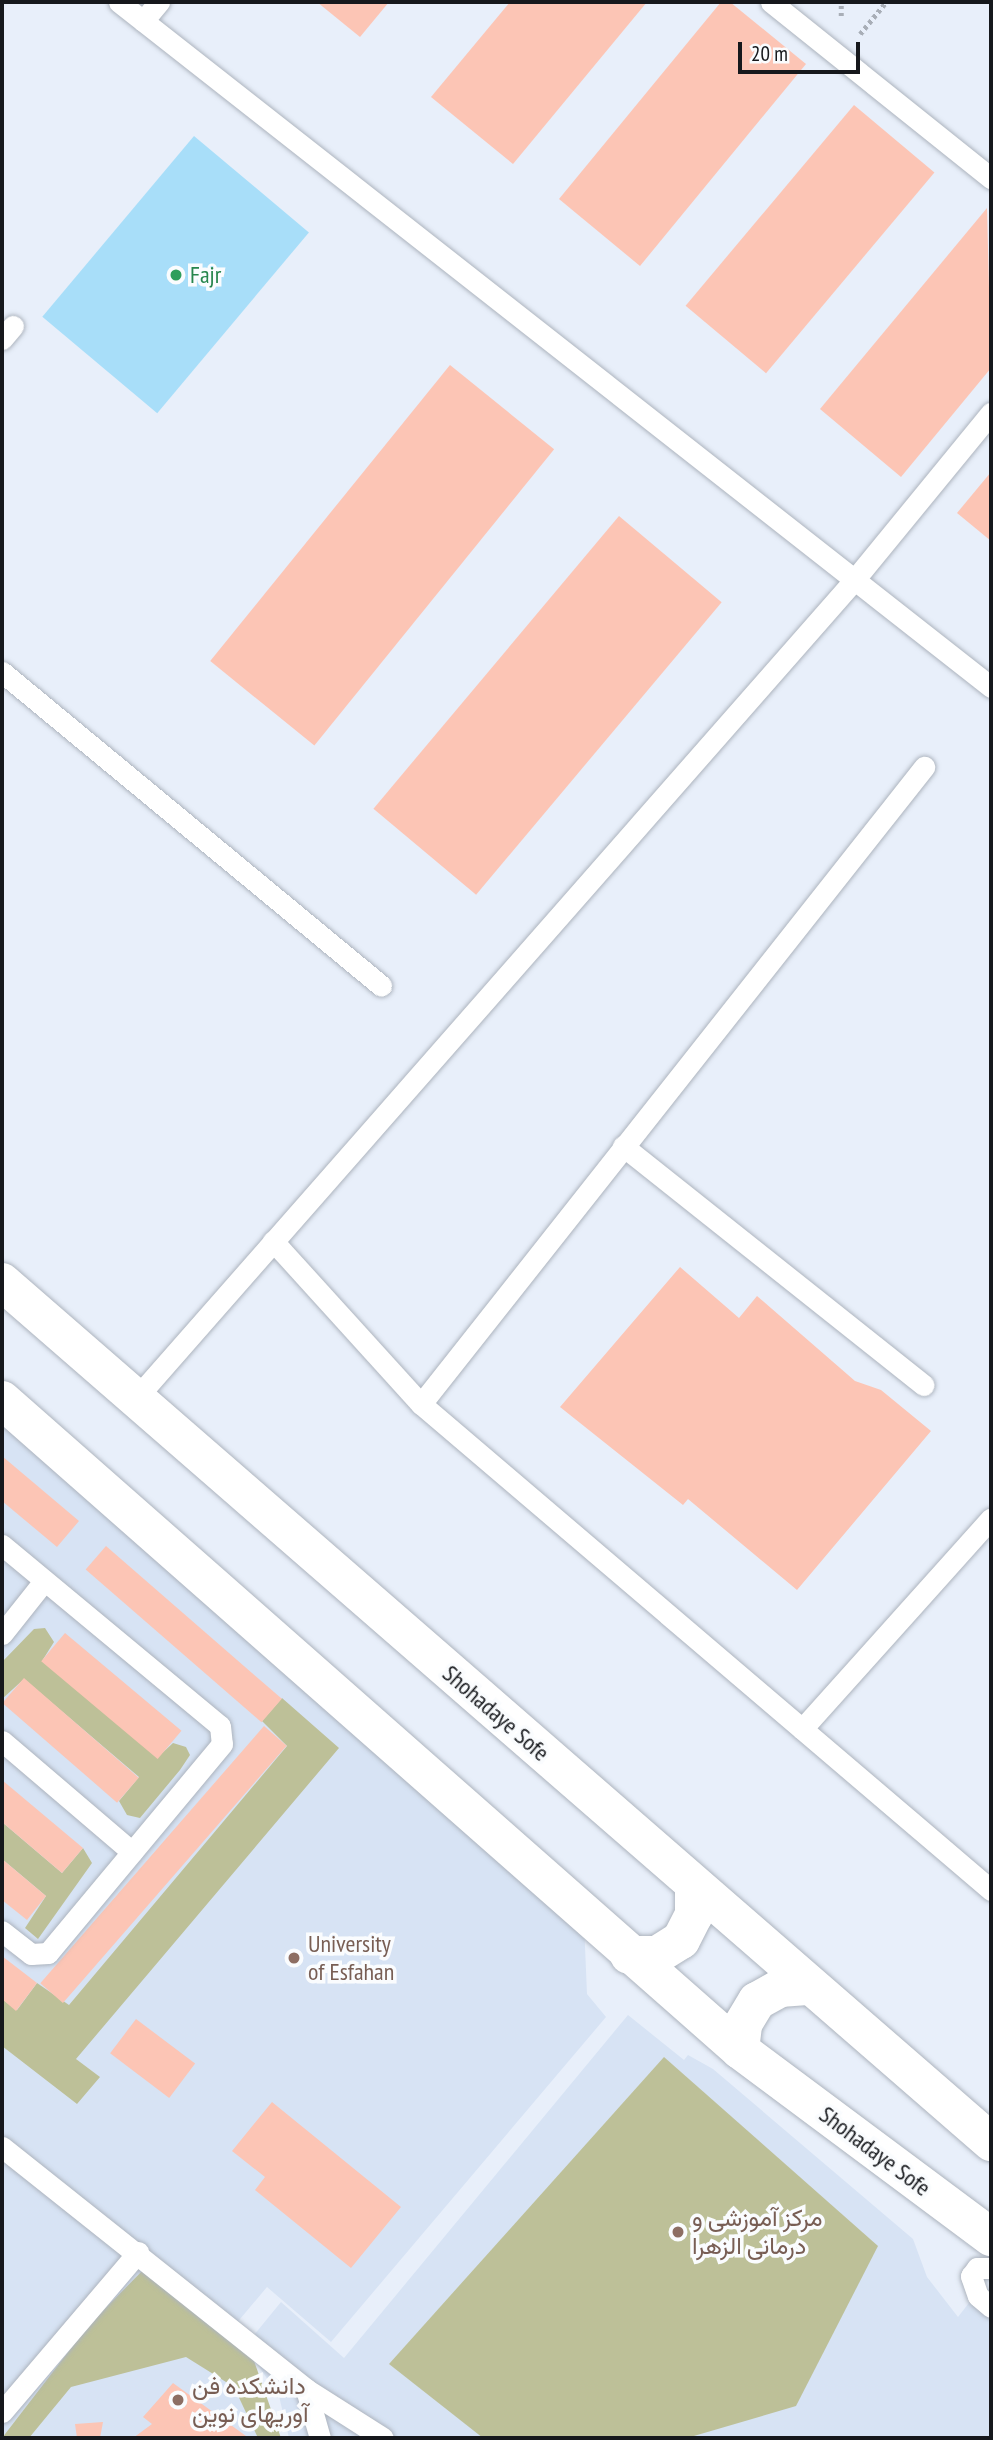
<!DOCTYPE html>
<meta charset="utf-8">
<style>
body{margin:0}
#map{position:relative;width:993px;height:2440px;overflow:hidden;background:#e8effa;font-family:"PT Sans Narrow",Vazirmatn,sans-serif}
div>[style]{position:absolute}
[style*='--x']{left:calc(var(--x)*1px);top:calc(var(--y)*1px);width:calc(var(--w)*1px);rotate:calc(var(--a)*1deg)}
.built>*{inset:0;background:#d7e3f4}
.green>*{inset:0;background:#bdc098}
.water>*{inset:0;background:#a8def9;transform-origin:0 0}
.building>*{inset:0;background:#fcc5b5;transform-origin:0 0}
.path>*{height:4.5px;margin-top:-2.25px;transform-origin:0;background:repeating-linear-gradient(90deg,#a8aeb7 0 3.5px,transparent 0 7px)}
.roads{filter:drop-shadow(0 0 2px #adb4be) drop-shadow(0 0 2px #adb4be)}
.lane>*{height:21px;margin:-10.5px;padding:0 10.5px;transform-origin:10.5px;border-radius:10.5px;background:#fff}
.secondary>*{height:38px;margin:-19px;padding:0 19px;transform-origin:19px;border-radius:19px;background:#fff}
.dots>*{width:19px;height:19px;translate:-50% -50%;box-sizing:border-box;border:4px solid #fafcfe;border-radius:50%}
span{translate:-50% -50%;white-space:nowrap;text-align:center;line-height:1.15;-webkit-text-stroke:7px #fafcfe;paint-order:stroke}
.leisure-label{font-size:24px;color:#27864d}
.left{translate:0 -50%;text-align:left}
.street-label{font-size:24px;color:#16181c}
.education-label{font-size:24px;color:#785e54}
.frame{position:absolute;inset:0;border:4px solid #16181c;pointer-events:none}
.scale{position:absolute;left:738px;top:42px;width:122px;height:32px;box-sizing:border-box;border:4px solid #16181c;border-top:0;padding-left:9px;font-size:21px;line-height:24px;white-space:nowrap;color:#16181c;-webkit-text-stroke:5px #fafcfe;paint-order:stroke}
</style>
<div id="map">
<div class="built">
<i style="clip-path:polygon(2px 1417px,584px 1922px,587px 1994px,606px 2017px,331px 2342px,267px 2287px,230px 2331px,275px 2438px,2px 2438px)"></i>
<i style="clip-path:polygon(628px 2015px,684px 2060px,688px 2055px,713px 2069px,913px 2239px,927px 2277px,958px 2317px,975px 2295px,991px 2309px,991px 2438px,289px 2438px,279px 2396px,245px 2346px,281px 2302px,344px 2358px)"></i>
</div>
<div class="green">
<i style="clip-path:polygon(45px 1628px,54px 1642px,42px 1661px,159px 1756px,173px 1743px,186px 1747px,190px 1755px,180px 1770px,140px 1818px,127px 1815px,119px 1801px,139px 1777px,24px 1679px,2px 1699px,2px 1662px,34px 1629px)"></i>
<i style="clip-path:polygon(282px 1698px,339px 1748px,76px 2059px,100px 2077px,77px 2104px,2px 2046px,2px 1999px,17px 2010px,37px 1983px,69px 2005px,287px 1746px,262px 1721px)"></i>
<i style="clip-path:polygon(2px 1822px,62px 1873px,83px 1848px,92px 1863px,38px 1939px,25px 1928px,46px 1896px,2px 1859px)"></i>
<i style="clip-path:polygon(664px 2057px,878px 2246px,796px 2406px,687px 2438px,483px 2438px,389px 2364px)"></i>
<i style="clip-path:polygon(147px 2266px,252px 2355px,281px 2438px,258px 2438px,234px 2387px,186px 2357px,71px 2387px,29px 2438px,2px 2438px,89px 2325px)"></i>
</div>
<div class="water">
<i style="left:194px;top:136px;width:150px;height:236px;rotate:40deg"></i>
</div>
<div class="building">
<i style="clip-path:polygon(317px 2px,389px 2px,360px 37px)"></i>
<i style="clip-path:polygon(510px 2px,647px 2px,513px 164px,431px 97px)"></i>
<i style="clip-path:polygon(721px 2px,730px 2px,806px 64px,640px 266px,559px 199px)"></i>
<i style="left:854px;top:105px;width:105px;height:262px;rotate:40deg"></i>
<i style="clip-path:polygon(987px 208px,991px 368px,901px 477px,820px 409px)"></i>
<i style="left:450px;top:365px;width:134px;height:381px;rotate:39deg"></i>
<i style="clip-path:polygon(991px 472px,991px 541px,957px 513px)"></i>
<i style="left:619px;top:516px;width:134px;height:382px;rotate:40deg"></i>
<i style="clip-path:polygon(680px 1267px,739px 1318px,757px 1296px,855px 1381px,881px 1390px,931px 1431px,797px 1590px,688px 1499px,683px 1505px,560px 1407px)"></i>
<i style="clip-path:polygon(2px 1456px,79px 1521px,57px 1547px,2px 1501px)"></i>
<i style="left:106px;top:1546px;width:233px;height:31px;rotate:41deg"></i>
<i style="left:65px;top:1633px;width:152px;height:37px;rotate:40deg"></i>
<i style="left:24px;top:1678px;width:152px;height:33px;rotate:41deg"></i>
<i style="left:264px;top:1726px;width:30px;height:341px;rotate:41deg"></i>
<i style="clip-path:polygon(2px 1780px,83px 1848px,62px 1873px,2px 1822px)"></i>
<i style="clip-path:polygon(2px 1859px,46px 1896px,27px 1920px,2px 1900px)"></i>
<i style="clip-path:polygon(2px 1956px,37px 1983px,16px 2011px,2px 1999px)"></i>
<i style="left:136px;top:2019px;width:74px;height:43px;rotate:37deg"></i>
<i style="clip-path:polygon(272px 2102px,401px 2207px,351px 2268px,255px 2190px,265px 2177px,232px 2151px)"></i>
<i style="clip-path:polygon(173px 2383px,246px 2436px,133px 2438px,152px 2424px,143px 2417px)"></i>
<i style="clip-path:polygon(103px 2422px,100px 2438px,77px 2438px,75px 2424px)"></i>
</div>
<div class="path">
<i style="--x:841;--y:16;--w:14;--a:-90"></i>
<i style="--x:860;--y:34;--w:41;--a:-50.9"></i>
</div>
<div class="roads">
<div class="lane">
<i style="--x:119;--y:2;--w:1109;--a:38.15"></i>
<i style="--x:771;--y:2;--w:282;--a:38.7"></i>
<i style="--x:143;--y:21;--w:25;--a:-50"></i>
<i style="--x:2;--y:339;--w:17;--a:-50"></i>
<i style="--x:2;--y:672;--w:492;--a:39.6"></i>
<i style="--x:623;--y:1146;--w:384;--a:38.5"></i>
<i style="--x:273;--y:1241;--w:220;--a:47.8"></i>
<i style="--x:421;--y:1404;--w:749;--a:40.45"></i>
<i style="--x:137;--y:1397;--w:1088;--a:-48.72"></i>
<i style="--x:855;--y:579;--w:215;--a:-50.7"></i>
<i style="--x:421;--y:1404;--w:812;--a:-51.7"></i>
<i style="--x:2;--y:1545;--w:283;--a:39.7"></i>
<i style="--x:220;--y:1726;--w:18;--a:84"></i>
<i style="--x:222;--y:1744;--w:272;--a:129.8"></i>
<i style="--x:48;--y:1953;--w:17;--a:177"></i>
<i style="--x:31;--y:1954;--w:37;--a:-142"></i>
<i style="--x:2;--y:1634;--w:68;--a:-51.6"></i>
<i style="--x:802;--y:1729;--w:283;--a:-48.1"></i>
<i style="--x:2;--y:1741;--w:171;--a:40.5"></i>
<i style="--x:2;--y:2147;--w:389;--a:38.5"></i>
<i style="--x:306;--y:2389;--w:91;--a:32.5"></i>
<i style="--x:991;--y:2268;--w:14;--a:180"></i>
<i style="--x:977;--y:2268;--w:10;--a:127"></i>
<i style="--x:971;--y:2276;--w:21;--a:71"></i>
<i style="--x:978;--y:2296;--w:17;--a:40"></i>
<i style="--x:306;--y:2389;--w:51;--a:74.1"></i>
<i style="--x:2;--y:2412;--w:210;--a:-49.6"></i>
</div>
<div class="secondary">
<i style="--x:2;--y:1282;--w:1311;--a:41.01"></i>
<i style="--x:2;--y:1400;--w:983;--a:41.37"></i>
<i style="--x:740;--y:2050;--w:313;--a:36.7"></i>
<i style="--x:629;--y:1955;--w:28;--a:0"></i>
<i style="--x:657;--y:1955;--w:28;--a:-32"></i>
<i style="--x:681;--y:1940;--w:28;--a:-63"></i>
<i style="--x:694;--y:1915;--w:28;--a:-90"></i>
<i style="--x:740;--y:2050;--w:26;--a:-83"></i>
<i style="--x:743;--y:2024;--w:27;--a:-59"></i>
<i style="--x:757;--y:2001;--w:26;--a:-29"></i>
<i style="--x:780;--y:1988;--w:27;--a:-4"></i>
</div>
</div>
<div class="dots">
<i style="left:176px;top:275px;background:#2e9e5b"></i>
<i style="left:294px;top:1958px;background:#8d6e63"></i>
<i style="left:678px;top:2232px;background:#8d6e63"></i>
<i style="left:178px;top:2400px;background:#8d6e63"></i>
</div>
<div class="leisure-label">
<span class="left" style="left:190px;top:275px">Fajr</span>
</div>
<div class="street-label">
<span style="left:496px;top:1713px;rotate:41deg">Shohadaye Sofe</span>
<span style="left:875px;top:2151px;rotate:37deg">Shohadaye Sofe</span>
</div>
<div class="education-label">
<span class="left" style="left:308px;top:1958px">University<br>of Esfahan</span>
<span class="left" style="left:692px;top:2232px">مرکز آموزشی و<br>درمانی الزهرا</span>
<span class="left" style="left:192px;top:2400px">دانشکده فن<br>آوریهای نوین</span>
</div>
<div class="frame"></div>
<div class="scale">20 m</div>
</div>
